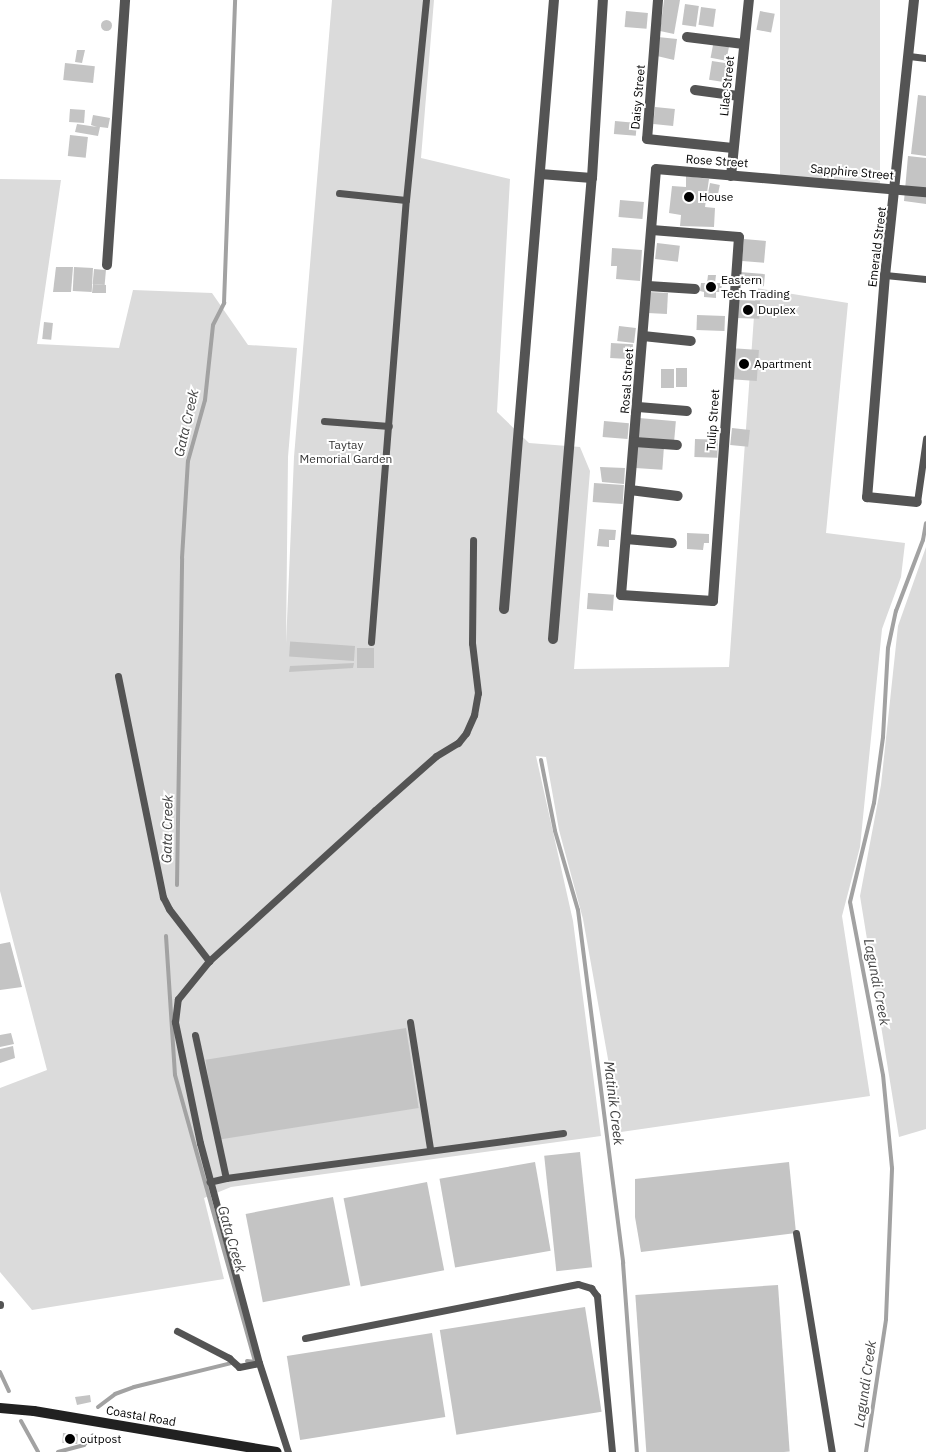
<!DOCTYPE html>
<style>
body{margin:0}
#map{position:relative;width:926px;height:1452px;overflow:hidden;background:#fff;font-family:"IBM Plex Sans",sans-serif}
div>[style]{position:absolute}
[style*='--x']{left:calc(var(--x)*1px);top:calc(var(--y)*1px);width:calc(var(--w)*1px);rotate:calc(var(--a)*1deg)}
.green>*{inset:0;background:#dbdbdb;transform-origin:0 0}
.stream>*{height:4px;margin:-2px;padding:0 2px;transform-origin:2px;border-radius:2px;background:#a2a2a2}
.building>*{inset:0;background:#c4c4c4;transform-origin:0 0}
.round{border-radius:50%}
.lane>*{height:7px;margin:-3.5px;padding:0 3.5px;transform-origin:3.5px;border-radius:3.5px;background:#545454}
.street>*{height:10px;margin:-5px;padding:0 5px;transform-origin:5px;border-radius:5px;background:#545454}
.secondary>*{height:10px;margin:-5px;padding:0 5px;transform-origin:5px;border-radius:5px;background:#212121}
.dots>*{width:14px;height:14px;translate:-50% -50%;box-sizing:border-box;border:2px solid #fff;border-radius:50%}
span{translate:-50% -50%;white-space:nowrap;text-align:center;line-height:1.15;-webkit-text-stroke:4px #fff;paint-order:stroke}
.street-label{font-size:12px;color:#000}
.poi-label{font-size:12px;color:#000}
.left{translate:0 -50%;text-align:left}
.park-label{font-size:12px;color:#323232}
.water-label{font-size:14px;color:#434343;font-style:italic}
</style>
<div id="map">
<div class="green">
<i style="clip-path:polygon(332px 0,434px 0,421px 158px,510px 179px,497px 412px,529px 443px,580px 447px,590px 471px,574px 669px,729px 667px,756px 288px,848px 303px,826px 533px,905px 543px,901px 577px,882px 629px,860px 847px,842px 916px,870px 1096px,621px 1132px,583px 919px,559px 830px,546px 757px,536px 756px,573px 921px,601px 1136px,231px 1187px,204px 1198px,224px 1279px,32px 1310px,0 1272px,0 1088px,47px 1070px,0 891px,0 179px,61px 180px,37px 344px,119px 348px,133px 290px,212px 293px,248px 345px,297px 348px,288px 457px,286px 644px,294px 457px)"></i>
<i style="left:780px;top:0;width:100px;height:184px"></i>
<i style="clip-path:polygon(926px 547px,926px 1129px,899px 1137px,860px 896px,881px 785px,898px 626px)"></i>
</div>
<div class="stream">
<i style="--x:541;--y:760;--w:72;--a:78.8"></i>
<i style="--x:555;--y:831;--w:82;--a:73.8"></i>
<i style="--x:578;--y:910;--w:356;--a:82.7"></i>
<i style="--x:623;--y:1263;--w:190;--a:85.8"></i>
<i style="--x:177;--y:885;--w:327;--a:-89.1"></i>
<i style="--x:182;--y:558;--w:97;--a:-86.5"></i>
<i style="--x:188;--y:461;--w:63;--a:-74.4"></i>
<i style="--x:205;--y:400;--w:75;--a:-83.9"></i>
<i style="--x:213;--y:325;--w:25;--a:-63"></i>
<i style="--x:224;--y:303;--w:303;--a:-87.9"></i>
<i style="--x:166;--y:936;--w:139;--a:86.3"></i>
<i style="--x:175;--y:1075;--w:298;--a:74.4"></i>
<i style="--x:255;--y:1362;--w:8;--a:-173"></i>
<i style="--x:0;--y:1372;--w:21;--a:65"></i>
<i style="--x:98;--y:1407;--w:21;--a:-37"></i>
<i style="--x:115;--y:1394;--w:20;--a:-20"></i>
<i style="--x:134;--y:1387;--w:101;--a:-13.8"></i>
<i style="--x:21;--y:1421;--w:35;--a:61"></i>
<i style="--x:58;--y:1452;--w:27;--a:-15"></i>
<i style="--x:84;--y:1445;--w:13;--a:-48"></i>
<i style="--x:866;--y:1452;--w:134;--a:-81.4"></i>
<i style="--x:886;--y:1319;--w:151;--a:-87.7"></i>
<i style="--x:892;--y:1168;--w:93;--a:-95.5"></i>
<i style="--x:883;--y:1075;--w:176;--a:-100.8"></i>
<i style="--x:850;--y:902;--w:102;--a:-76.4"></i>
<i style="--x:874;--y:803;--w:67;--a:-82.2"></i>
<i style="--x:883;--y:737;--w:89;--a:-86.8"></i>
<i style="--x:888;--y:648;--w:38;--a:-78"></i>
<i style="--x:896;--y:611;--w:76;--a:-69.2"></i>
<i style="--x:923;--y:540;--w:17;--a:-80"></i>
</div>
<div class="building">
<i style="clip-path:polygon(664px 0,680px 0,674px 34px,660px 31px)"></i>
<i style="left:685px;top:4px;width:14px;height:21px;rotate:8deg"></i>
<i style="left:701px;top:7px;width:15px;height:18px;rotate:8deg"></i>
<i style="left:626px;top:11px;width:22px;height:16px;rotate:5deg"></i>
<i style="left:760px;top:11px;width:15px;height:19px;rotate:11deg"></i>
<i class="round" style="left:100.5px;top:19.5px;width:11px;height:11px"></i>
<i style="clip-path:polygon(658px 37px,677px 39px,674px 60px,657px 56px)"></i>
<i style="left:714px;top:40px;width:16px;height:18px;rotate:11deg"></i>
<i style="clip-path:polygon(77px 50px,85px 50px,82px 63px,75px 62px)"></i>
<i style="left:712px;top:61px;width:18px;height:19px;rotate:9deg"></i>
<i style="left:65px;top:63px;width:30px;height:17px;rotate:6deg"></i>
<i style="clip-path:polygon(918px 95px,926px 96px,926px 156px,911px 154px)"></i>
<i style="left:655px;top:107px;width:20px;height:17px;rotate:6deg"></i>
<i style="left:70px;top:109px;width:15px;height:13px;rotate:4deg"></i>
<i style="clip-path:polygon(93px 115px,110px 118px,108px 128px,100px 127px,98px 136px,75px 132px,77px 124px,97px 127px,91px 125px)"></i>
<i style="left:615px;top:121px;width:22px;height:13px;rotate:5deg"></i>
<i style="left:70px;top:135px;width:18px;height:21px;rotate:6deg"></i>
<i style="clip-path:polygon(908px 156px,926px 158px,926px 204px,904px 201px)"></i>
<i style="clip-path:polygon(686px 176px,709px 179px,705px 207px,715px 208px,714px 227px,680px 226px,681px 215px,669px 213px,672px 186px,686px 187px)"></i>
<i style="left:710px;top:183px;width:10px;height:16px;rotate:11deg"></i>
<i style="left:620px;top:200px;width:24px;height:17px;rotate:5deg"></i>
<i style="left:744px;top:239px;width:22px;height:22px;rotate:5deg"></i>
<i style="left:657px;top:243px;width:23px;height:16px;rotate:7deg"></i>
<i style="clip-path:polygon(612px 248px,642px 250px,640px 281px,616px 279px,617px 266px,611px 266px)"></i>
<i style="clip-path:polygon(56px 267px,73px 267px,71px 292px,53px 292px)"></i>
<i style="left:74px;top:267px;width:19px;height:24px;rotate:3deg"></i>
<i style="left:94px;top:269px;width:12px;height:15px;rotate:5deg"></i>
<i style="left:740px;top:272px;width:25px;height:12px;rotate:5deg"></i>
<i style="clip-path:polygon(708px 275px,716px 275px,715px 283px,722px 283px,721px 292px,716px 292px,716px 298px,704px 297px,704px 292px,700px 291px,701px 283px,707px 283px)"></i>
<i style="clip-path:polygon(93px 284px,106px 285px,106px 293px,92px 293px)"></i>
<i style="left:649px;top:292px;width:19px;height:21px;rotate:3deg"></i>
<i style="left:737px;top:300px;width:23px;height:18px;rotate:2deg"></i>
<i style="left:697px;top:315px;width:28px;height:15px;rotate:2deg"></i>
<i style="left:44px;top:322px;width:9px;height:17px;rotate:6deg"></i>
<i style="left:619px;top:326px;width:17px;height:15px;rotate:7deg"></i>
<i style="left:611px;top:343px;width:22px;height:15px;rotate:3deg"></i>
<i style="left:730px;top:348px;width:29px;height:31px;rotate:4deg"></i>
<i style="left:676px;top:368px;width:11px;height:19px"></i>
<i style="left:661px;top:369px;width:13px;height:19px"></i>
<i style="left:639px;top:418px;width:37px;height:21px;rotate:5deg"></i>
<i style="left:604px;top:421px;width:25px;height:16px;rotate:5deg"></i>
<i style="left:732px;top:428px;width:18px;height:17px;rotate:6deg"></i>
<i style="left:695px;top:439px;width:23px;height:18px;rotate:2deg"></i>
<i style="left:637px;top:445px;width:27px;height:23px;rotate:4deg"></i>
<i style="clip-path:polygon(600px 467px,625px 468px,624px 484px,602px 482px)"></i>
<i style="left:594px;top:483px;width:30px;height:19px;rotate:4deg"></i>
<i style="clip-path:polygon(599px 529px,616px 530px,615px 540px,609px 540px,609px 547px,597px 546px)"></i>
<i style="clip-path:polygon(687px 533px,709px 534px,709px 543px,704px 543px,703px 550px,687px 549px)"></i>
<i style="left:588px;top:593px;width:26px;height:16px;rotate:4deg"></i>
<i style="left:355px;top:646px;width:15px;height:65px;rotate:94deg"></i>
<i style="left:357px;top:648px;width:17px;height:20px"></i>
<i style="clip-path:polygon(354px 663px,353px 668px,289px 672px,290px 666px)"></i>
<i style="clip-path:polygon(10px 942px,22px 987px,0 990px,0 944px)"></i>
<i style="left:406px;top:1028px;width:81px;height:203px;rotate:81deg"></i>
<i style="clip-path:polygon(11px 1033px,14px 1044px,0 1047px,0 1035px)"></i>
<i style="clip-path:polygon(13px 1046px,15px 1058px,0 1063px,0 1049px)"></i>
<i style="left:580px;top:1152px;width:116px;height:36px;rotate:84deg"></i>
<i style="left:535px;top:1162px;width:90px;height:97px;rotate:80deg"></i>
<i style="clip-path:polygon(789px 1162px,796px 1233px,641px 1252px,635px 1217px,635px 1179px)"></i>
<i style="left:427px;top:1182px;width:90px;height:85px;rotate:79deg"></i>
<i style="left:333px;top:1197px;width:90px;height:89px;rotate:79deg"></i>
<i style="left:778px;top:1285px;width:167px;height:143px;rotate:86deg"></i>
<i style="left:585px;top:1307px;width:106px;height:147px;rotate:81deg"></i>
<i style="left:432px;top:1333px;width:85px;height:147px;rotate:81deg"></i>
<i style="clip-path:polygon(90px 1395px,91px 1402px,77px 1405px,75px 1397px)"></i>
<i style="left:63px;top:1433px;width:15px;height:10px;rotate:4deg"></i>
</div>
<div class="lane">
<i style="--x:909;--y:56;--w:17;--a:7"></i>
<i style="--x:339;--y:193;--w:67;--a:6"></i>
<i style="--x:885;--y:275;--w:41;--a:5.6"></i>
<i style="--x:324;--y:421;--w:65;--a:4.4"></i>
<i style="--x:917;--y:502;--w:64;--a:-81.9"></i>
<i style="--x:371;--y:642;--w:443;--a:-85.5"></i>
<i style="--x:406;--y:200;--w:201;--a:-84.3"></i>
<i style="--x:118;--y:676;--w:226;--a:78.5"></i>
<i style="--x:163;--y:897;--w:13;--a:63"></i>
<i style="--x:169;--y:909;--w:66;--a:52.4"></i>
<i style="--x:410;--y:1022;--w:128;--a:81"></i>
<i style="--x:195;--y:1035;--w:146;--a:77.8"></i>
<i style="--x:226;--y:1178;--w:17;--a:167"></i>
<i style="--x:226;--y:1178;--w:340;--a:-7.6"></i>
<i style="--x:796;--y:1233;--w:222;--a:80.7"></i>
<i style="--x:0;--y:1304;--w:1;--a:90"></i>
<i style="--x:177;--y:1331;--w:59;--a:27.4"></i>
<i style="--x:229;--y:1358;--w:13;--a:42"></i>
<i style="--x:239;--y:1367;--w:20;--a:-11"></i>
<i style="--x:305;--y:1338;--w:278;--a:-11.2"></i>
<i style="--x:578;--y:1284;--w:14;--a:17"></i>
<i style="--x:591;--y:1288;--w:10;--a:53"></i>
<i style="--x:597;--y:1296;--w:157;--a:84.5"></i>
<i style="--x:288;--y:1452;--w:94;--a:-108"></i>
<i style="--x:259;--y:1363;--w:228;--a:-105"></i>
<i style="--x:200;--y:1143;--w:124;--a:-101.7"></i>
<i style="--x:175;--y:1022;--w:23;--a:-83"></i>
<i style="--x:178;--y:999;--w:49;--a:-50.8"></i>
<i style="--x:209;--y:961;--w:224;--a:-42.3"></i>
<i style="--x:375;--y:810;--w:81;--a:-41.5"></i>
<i style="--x:436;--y:756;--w:26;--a:-31"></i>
<i style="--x:458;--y:743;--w:13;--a:-51"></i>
<i style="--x:466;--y:733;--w:20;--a:-66"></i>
<i style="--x:474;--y:715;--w:22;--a:-80"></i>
<i style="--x:478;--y:693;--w:50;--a:-96.8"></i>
<i style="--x:472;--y:643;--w:103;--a:-89.4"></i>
</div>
<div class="street">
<i style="--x:658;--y:0;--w:139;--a:94.5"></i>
<i style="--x:647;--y:139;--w:86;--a:6"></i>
<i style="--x:914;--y:0;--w:277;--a:96"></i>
<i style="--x:885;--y:275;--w:223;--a:94.6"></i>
<i style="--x:867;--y:497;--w:50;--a:5.7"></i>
<i style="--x:687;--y:37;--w:57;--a:7"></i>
<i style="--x:695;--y:90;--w:43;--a:7.9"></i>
<i style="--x:540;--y:174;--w:52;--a:4.4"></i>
<i style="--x:731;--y:176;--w:177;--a:-84.2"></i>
<i style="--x:652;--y:230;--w:87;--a:4.6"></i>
<i style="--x:739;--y:237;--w:365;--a:94.1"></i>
<i style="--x:713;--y:601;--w:92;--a:-176.3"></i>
<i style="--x:621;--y:595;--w:427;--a:-85.3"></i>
<i style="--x:656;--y:169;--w:271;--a:4.9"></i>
<i style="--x:107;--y:265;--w:266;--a:-86.1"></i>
<i style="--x:648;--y:286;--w:47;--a:3.7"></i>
<i style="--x:643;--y:336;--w:48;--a:5.9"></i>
<i style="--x:638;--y:407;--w:49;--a:4.7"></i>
<i style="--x:635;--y:442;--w:42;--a:4.1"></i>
<i style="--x:630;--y:490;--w:48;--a:7.1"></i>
<i style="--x:626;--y:539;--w:46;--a:5"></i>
<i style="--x:504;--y:609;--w:611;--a:-85.31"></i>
<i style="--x:553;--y:639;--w:463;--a:-85.2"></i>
<i style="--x:592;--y:178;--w:178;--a:-86.5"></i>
</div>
<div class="secondary">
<i style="--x:0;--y:1408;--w:34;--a:5"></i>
<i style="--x:34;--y:1411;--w:246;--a:9.6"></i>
</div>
<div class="dots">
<i style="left:689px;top:197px;background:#000"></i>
<i style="left:711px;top:287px;background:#000"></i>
<i style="left:748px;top:310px;background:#000"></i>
<i style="left:744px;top:364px;background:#000"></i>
<i style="left:70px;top:1439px;background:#000"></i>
</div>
<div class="street-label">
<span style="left:727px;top:86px;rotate:-84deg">Lilac Street</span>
<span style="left:638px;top:97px;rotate:-85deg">Daisy Street</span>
<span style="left:717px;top:161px;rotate:4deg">Rose Street</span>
<span style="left:852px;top:172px;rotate:5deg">Sapphire Street</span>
<span style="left:877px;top:247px;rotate:-83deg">Emerald Street</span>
<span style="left:627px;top:381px;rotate:-86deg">Rosal Street</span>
<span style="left:713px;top:420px;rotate:-86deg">Tulip Street</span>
<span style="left:141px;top:1416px;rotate:10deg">Coastal Road</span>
</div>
<div class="poi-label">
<span class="left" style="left:699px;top:197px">House</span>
<span class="left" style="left:721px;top:287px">Eastern<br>Tech Trading</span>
<span class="left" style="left:758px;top:310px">Duplex</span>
<span class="left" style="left:754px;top:364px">Apartment</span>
<span class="left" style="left:80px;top:1439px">outpost</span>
</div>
<div class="park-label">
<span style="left:346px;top:452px">Taytay<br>Memorial Garden</span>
</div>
<div class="water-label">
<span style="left:186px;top:423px;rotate:-77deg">Gata Creek</span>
<span style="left:167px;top:829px;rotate:-89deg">Gata Creek</span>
<span style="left:877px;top:982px;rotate:79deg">Lagundi Creek</span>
<span style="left:614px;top:1103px;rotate:83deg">Matinik Creek</span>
<span style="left:232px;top:1239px;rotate:74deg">Gata Creek</span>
<span style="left:865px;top:1384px;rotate:-82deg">Lagundi Creek</span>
</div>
</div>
